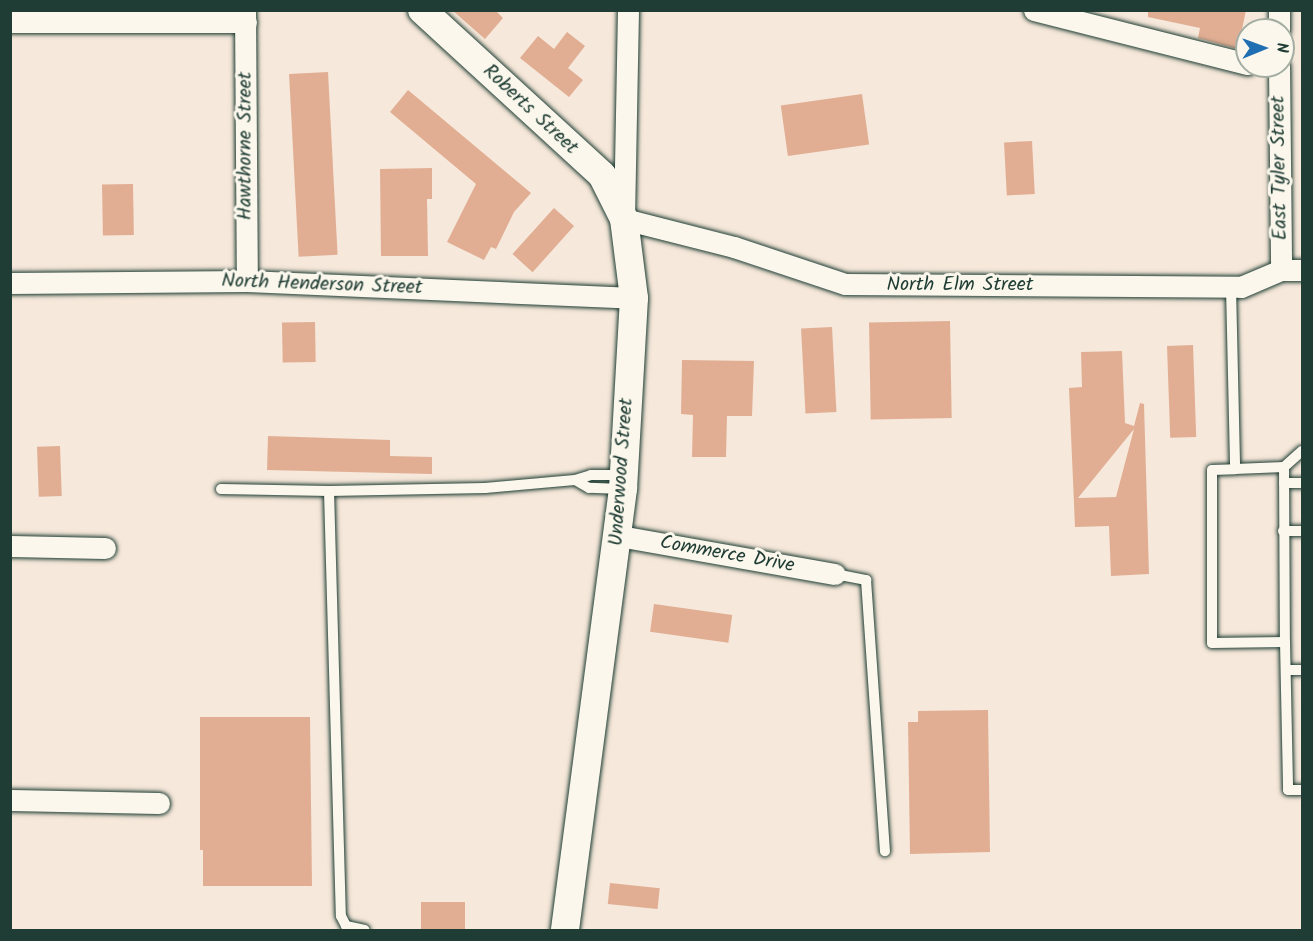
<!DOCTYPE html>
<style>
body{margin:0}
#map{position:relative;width:1313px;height:941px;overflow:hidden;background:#f6e8da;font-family:Kalam,sans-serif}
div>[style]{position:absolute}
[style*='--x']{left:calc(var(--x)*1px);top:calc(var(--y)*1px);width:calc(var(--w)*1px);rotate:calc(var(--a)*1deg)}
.building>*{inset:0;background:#e1ae94;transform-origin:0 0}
.roads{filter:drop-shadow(0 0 2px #1f3d34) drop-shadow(0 0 2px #1f3d34)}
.lane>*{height:10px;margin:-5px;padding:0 5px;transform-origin:5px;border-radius:5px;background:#fbf7ec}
.street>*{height:21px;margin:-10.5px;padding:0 10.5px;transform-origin:10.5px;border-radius:10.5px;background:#fbf7ec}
.secondary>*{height:28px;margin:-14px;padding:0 14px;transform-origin:14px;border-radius:14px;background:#fbf7ec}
span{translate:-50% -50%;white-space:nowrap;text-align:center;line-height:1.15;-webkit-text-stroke:6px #fbf7ec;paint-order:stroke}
.street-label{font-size:20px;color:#1f3d34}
.frame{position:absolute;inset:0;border:12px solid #1f3d34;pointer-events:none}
.north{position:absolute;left:1235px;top:18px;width:60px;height:60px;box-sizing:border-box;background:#fbf7ec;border:2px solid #a3ada2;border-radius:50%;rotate:89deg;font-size:16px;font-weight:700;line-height:24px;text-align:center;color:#1f3d34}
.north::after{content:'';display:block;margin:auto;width:21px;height:27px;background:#1f6fb2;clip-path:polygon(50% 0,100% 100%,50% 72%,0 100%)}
</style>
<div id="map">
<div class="building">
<i style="clip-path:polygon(452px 10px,495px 10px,503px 18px,485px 39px)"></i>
<i style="clip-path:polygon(1148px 10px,1246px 10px,1238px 49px,1198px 38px,1200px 28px,1148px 17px)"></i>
<i style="clip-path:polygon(567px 32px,585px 46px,568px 68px,583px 80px,569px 97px,520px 58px,538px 36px,554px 49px)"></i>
<i style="left:328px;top:72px;width:183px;height:39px;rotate:87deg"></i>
<i style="clip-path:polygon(408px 90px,531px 193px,514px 212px,496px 249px,491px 247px,484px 260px,447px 242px,476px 184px,390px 112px)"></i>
<i style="left:862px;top:94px;width:51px;height:82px;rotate:82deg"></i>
<i style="left:1032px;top:141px;width:53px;height:28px;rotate:87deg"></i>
<i style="clip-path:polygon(432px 168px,432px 199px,427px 199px,428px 256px,381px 256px,380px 169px)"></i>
<i style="left:133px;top:184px;width:51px;height:31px;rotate:89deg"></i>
<i style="left:554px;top:208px;width:27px;height:62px;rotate:42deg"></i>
<i style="left:950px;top:321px;width:97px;height:81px;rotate:89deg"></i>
<i style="left:315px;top:322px;width:40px;height:33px;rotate:89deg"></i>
<i style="left:832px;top:327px;width:85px;height:31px;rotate:87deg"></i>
<i style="left:1193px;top:345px;width:92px;height:26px;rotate:88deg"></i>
<i style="clip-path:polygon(evenodd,1122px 351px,1125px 423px,1134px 426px,1140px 403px,1144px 404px,1149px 574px,1111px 576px,1109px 526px,1075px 527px,1069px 388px,1082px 387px,1081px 352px,1122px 351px,1134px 429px,1116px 497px,1078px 498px,1134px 429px)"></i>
<i style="clip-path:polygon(682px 360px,754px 361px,752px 416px,727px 416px,726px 457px,692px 457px,693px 415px,681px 414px)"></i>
<i style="clip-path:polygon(268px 436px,390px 440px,390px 456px,432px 457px,432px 474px,267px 470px)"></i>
<i style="left:60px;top:446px;width:50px;height:23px;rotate:88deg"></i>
<i style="left:654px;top:604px;width:79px;height:28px;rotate:8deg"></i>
<i style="clip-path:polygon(988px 710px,990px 852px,910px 854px,908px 722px,918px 722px,918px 711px)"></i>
<i style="clip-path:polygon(200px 717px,310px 717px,312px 886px,203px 886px,203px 850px,200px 850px)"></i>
<i style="left:610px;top:883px;width:50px;height:21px;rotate:6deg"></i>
<i style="left:421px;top:902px;width:44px;height:28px"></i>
</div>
<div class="roads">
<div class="lane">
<i style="--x:1231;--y:287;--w:182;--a:88.7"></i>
<i style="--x:1235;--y:469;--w:49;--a:-2.3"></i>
<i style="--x:1284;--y:467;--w:175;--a:89.7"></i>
<i style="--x:1285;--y:642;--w:73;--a:179.2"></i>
<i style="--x:1212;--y:643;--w:173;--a:-90"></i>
<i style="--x:1212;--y:470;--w:23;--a:-2"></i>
<i style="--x:1284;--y:467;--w:24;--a:-42"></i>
<i style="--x:1284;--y:483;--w:18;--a:0"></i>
<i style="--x:221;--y:489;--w:108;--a:1.1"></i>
<i style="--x:329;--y:491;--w:425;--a:88.4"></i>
<i style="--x:341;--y:916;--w:11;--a:63"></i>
<i style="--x:346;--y:926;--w:19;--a:12"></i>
<i style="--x:623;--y:489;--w:34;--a:-178"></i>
<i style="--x:589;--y:488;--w:16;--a:-150"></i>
<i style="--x:575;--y:480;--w:17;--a:-17"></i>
<i style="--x:591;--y:475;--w:33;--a:0"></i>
<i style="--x:329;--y:491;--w:156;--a:-1.1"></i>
<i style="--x:485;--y:488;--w:90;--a:-5.1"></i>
<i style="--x:1283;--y:531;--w:19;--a:0"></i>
<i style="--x:835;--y:574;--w:32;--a:11"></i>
<i style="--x:866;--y:580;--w:272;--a:86"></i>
<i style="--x:1285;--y:642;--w:148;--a:88.8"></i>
<i style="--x:1288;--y:790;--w:14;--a:0"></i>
<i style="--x:1286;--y:670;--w:16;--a:0"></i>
</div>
<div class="street">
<i style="--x:245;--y:10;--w:271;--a:89.6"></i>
<i style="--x:628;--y:10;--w:209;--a:91.1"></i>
<i style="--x:624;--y:219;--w:114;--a:14.3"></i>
<i style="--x:734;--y:247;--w:117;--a:18.4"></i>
<i style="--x:845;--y:284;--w:396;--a:0.4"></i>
<i style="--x:1241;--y:287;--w:43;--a:-23"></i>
<i style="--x:1281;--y:270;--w:21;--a:0"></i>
<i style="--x:1034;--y:10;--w:220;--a:14.2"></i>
<i style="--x:10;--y:22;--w:236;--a:0"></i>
<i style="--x:1279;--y:30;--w:20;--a:-90"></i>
<i style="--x:1279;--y:66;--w:204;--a:89.4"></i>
<i style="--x:10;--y:283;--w:237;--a:-0.5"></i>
<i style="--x:247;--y:281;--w:387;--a:2.5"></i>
<i style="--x:619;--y:536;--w:219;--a:10"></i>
<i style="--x:10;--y:546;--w:95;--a:1.2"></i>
<i style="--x:10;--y:800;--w:149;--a:1.2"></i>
</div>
<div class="secondary">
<i style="--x:422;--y:10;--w:244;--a:42.5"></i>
<i style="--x:602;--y:175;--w:49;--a:63.4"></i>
<i style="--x:624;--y:219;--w:80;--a:82.8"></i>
<i style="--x:634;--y:298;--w:191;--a:93.3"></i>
<i style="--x:623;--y:489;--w:445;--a:97.5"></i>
</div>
</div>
<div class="street-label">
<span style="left:530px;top:110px;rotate:43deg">Roberts Street</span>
<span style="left:246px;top:146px;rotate:-90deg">Hawthorne Street</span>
<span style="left:1280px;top:168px;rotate:-91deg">East Tyler Street</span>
<span style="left:322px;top:285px;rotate:2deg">North Henderson Street</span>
<span style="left:960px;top:285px">North Elm Street</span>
<span style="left:622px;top:472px;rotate:-86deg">Underwood Street</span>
<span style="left:727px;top:555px;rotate:10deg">Commerce Drive</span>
</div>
<div class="frame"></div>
<div class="north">N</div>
</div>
